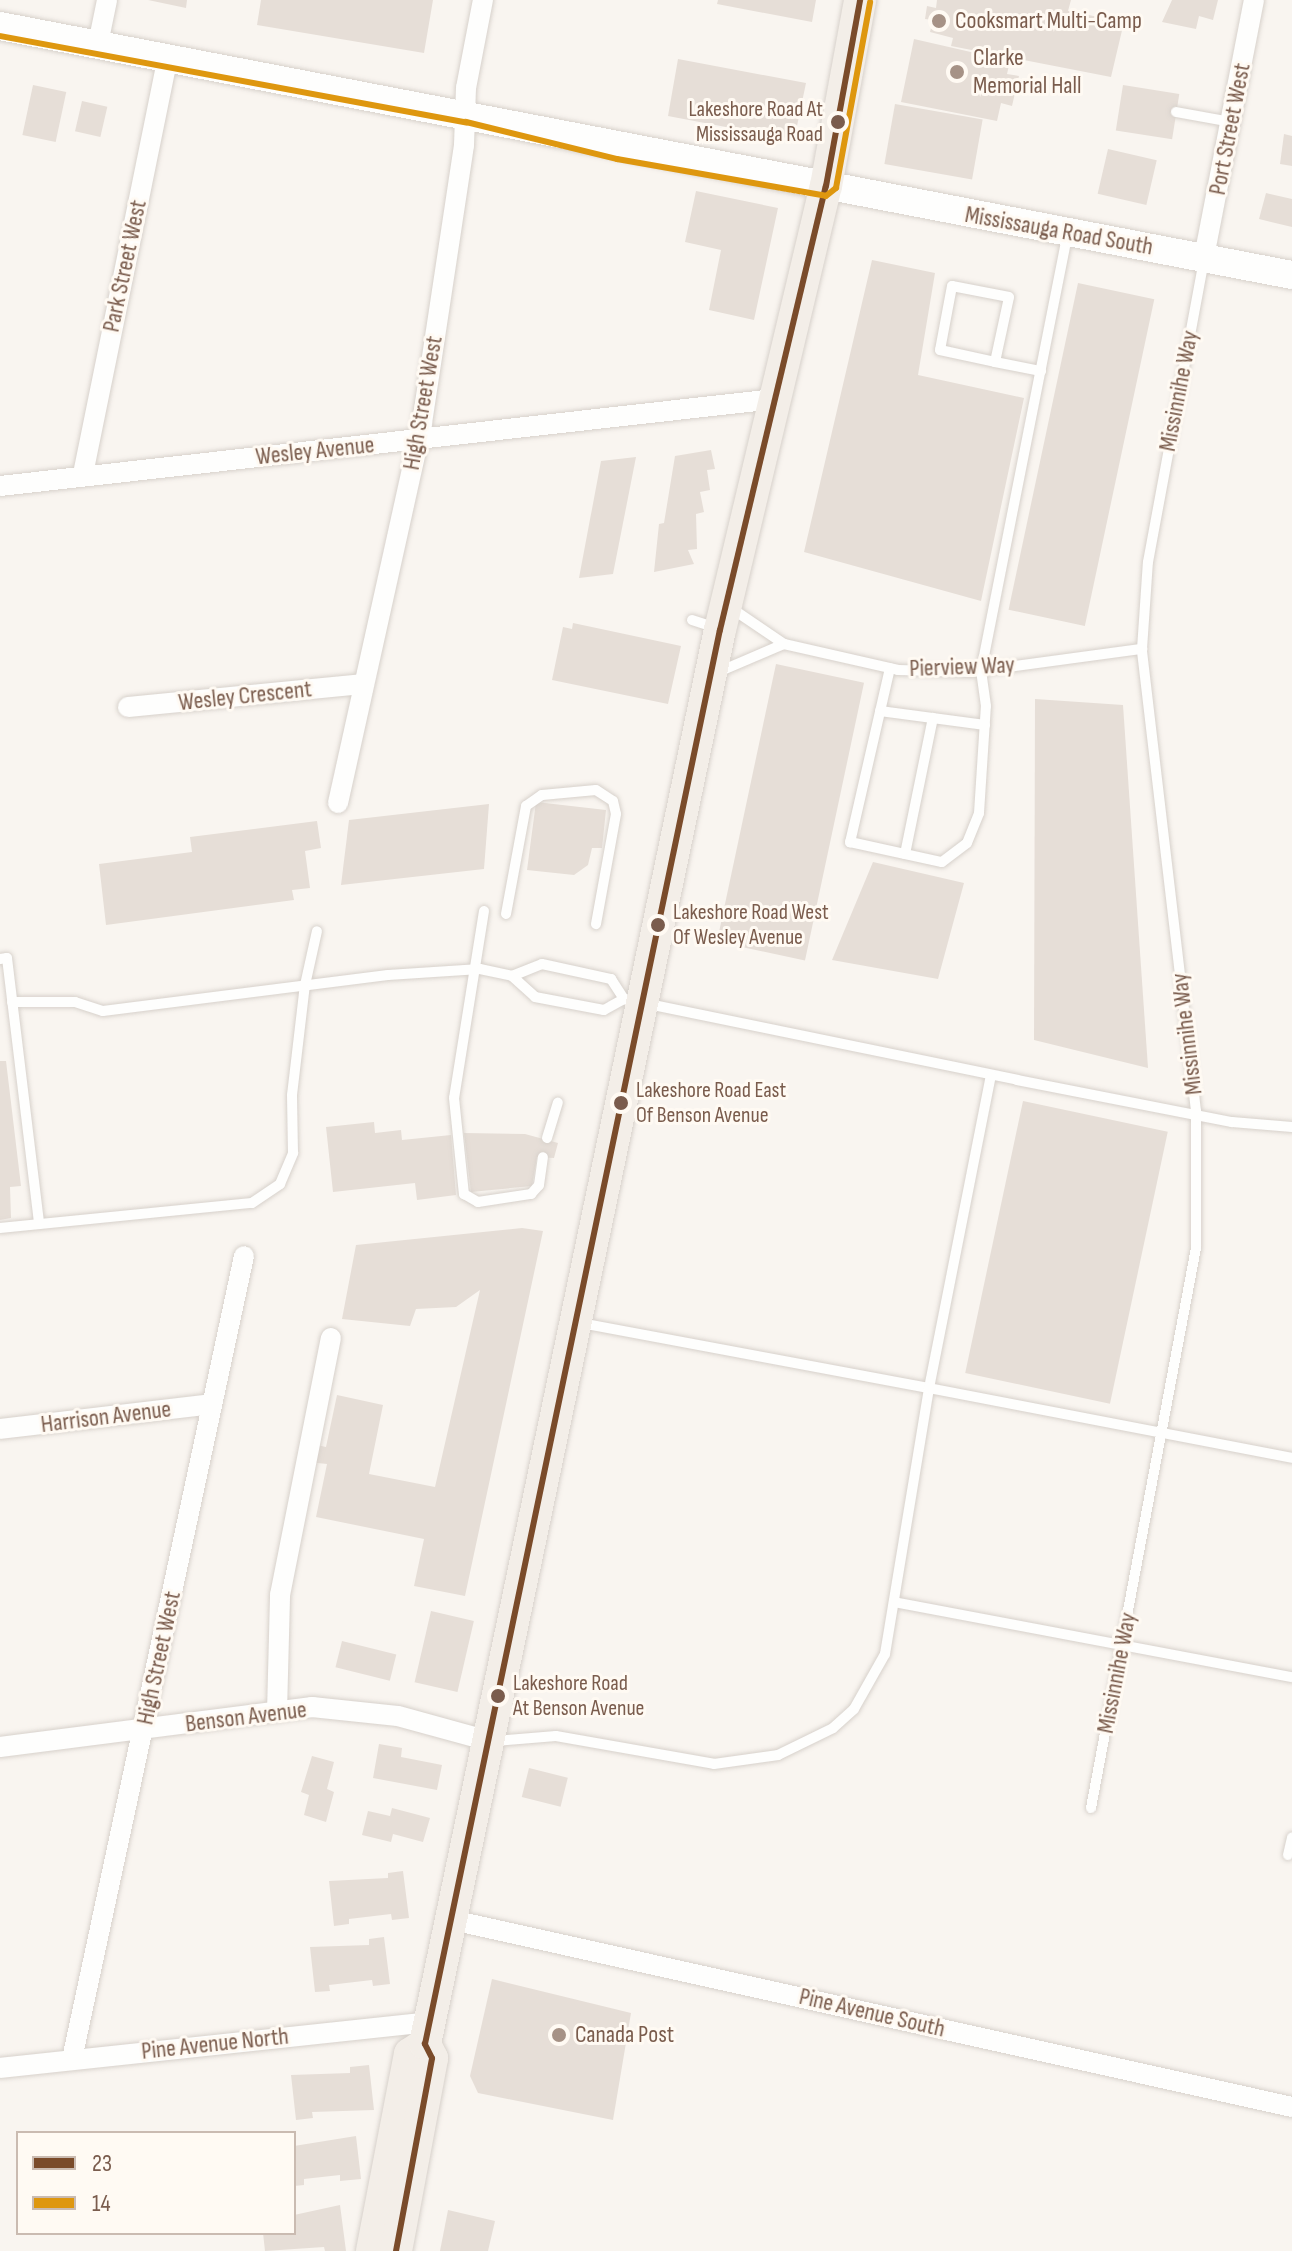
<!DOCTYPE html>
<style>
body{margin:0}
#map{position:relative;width:1292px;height:2251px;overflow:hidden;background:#f9f5f0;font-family:"Sofia Sans Condensed",sans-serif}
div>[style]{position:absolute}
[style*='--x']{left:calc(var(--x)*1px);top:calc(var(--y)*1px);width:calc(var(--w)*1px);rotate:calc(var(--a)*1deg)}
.building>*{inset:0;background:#e6ded7;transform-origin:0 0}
.roads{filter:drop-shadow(0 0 2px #d7d1cb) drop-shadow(0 0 2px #d7d1cb)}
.lane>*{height:10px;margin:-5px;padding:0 5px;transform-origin:5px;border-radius:5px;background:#fefefd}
.street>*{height:20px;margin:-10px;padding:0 10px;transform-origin:10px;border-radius:10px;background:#fefefd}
.secondary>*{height:28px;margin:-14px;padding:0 14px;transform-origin:14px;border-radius:14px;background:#fefefd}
.primary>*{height:32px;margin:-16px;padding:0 16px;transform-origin:16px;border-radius:16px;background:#f3eee8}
.bus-1>*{height:6px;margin:-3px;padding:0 3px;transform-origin:3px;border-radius:3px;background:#7a4b2a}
.bus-2>*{height:6px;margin:-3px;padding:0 3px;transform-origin:3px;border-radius:3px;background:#de970f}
.dots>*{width:22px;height:22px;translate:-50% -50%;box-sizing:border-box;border:4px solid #fffaf3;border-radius:50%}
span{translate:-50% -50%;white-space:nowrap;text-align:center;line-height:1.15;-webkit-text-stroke:6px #fffaf3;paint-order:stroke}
.bus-label{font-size:22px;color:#7a5c4d}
.right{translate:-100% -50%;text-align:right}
.left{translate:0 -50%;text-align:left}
.poi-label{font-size:24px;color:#7a5c4d}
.street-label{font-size:24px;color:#7a5c4d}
.legend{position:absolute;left:16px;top:2131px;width:280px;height:104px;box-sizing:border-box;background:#fffaf3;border:2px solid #cabbb1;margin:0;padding:10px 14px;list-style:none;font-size:24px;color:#7a5c4d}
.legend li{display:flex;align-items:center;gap:16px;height:40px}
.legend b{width:40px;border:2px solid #cabbb1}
</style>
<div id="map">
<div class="building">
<i style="clip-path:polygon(148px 0,187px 0,186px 8px)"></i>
<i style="clip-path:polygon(261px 0,433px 0,424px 53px,257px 25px)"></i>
<i style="clip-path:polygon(718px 0,816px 0,812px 22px,717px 4px)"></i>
<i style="clip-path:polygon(937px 0,1071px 0,1068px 11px,1124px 22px,1111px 77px,951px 46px,953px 38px,930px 32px,933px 20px,925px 19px,927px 6px,936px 8px)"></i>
<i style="clip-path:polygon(1172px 0,1218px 0,1213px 20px,1199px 16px,1196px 29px,1162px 22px)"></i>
<i style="clip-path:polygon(914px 39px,1010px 61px,1007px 74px,1019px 76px,1012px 106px,1001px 103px,997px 121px,901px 102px)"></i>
<i style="clip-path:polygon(678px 59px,806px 83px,797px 126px,784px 138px,668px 116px)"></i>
<i style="left:33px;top:85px;width:34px;height:51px;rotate:12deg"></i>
<i style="left:1123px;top:85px;width:57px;height:46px;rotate:9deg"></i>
<i style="left:82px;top:101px;width:26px;height:31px;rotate:13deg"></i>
<i style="left:895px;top:104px;width:89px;height:61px;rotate:10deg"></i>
<i style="clip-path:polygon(1284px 134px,1292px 136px,1292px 166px,1280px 164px)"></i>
<i style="left:1108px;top:149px;width:50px;height:46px;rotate:13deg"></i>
<i style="clip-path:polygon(696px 191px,778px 208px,754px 320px,709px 310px,721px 250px,685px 242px)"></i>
<i style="clip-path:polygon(1266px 193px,1292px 199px,1292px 227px,1259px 219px)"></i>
<i style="clip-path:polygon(872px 260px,935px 273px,918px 375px,1024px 398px,981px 601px,804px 552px)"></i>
<i style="left:1078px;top:283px;width:78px;height:334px;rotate:12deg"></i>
<i style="clip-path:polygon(711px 450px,715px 469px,707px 470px,710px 490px,700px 492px,704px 512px,696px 514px,697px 549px,688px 550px,694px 564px,654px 572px,659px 524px,664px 523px,675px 456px)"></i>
<i style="clip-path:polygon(636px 457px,613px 574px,579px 578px,601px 461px)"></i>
<i style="clip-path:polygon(573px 623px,681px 646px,668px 704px,552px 680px,563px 627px,572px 629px)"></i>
<i style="left:776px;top:664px;width:90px;height:284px;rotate:12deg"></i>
<i style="clip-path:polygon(1035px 699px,1123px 705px,1148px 1068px,1034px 1040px)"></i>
<i style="clip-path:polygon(536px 802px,606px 810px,602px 848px,592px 848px,588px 865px,574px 875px,527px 870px)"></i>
<i style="clip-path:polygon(489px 804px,484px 869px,341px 885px,349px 820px)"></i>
<i style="clip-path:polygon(317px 821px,321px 848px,305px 851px,310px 888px,292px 890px,294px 900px,106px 925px,99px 864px,192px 852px,190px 837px)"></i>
<i style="clip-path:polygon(873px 862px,964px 883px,938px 979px,832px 960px)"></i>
<i style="clip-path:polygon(0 1061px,6px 1061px,21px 1186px,10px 1187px,11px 1218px,0 1220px)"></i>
<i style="left:1023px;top:1101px;width:148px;height:278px;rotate:12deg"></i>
<i style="clip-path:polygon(374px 1122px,375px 1133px,401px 1130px,402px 1140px,451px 1135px,456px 1195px,417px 1200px,415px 1183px,333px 1192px,326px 1127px)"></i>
<i style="clip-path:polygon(464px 1133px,525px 1134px,558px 1143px,554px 1158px,537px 1157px,532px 1186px,471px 1192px)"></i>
<i style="clip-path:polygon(522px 1228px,543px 1231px,465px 1596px,414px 1586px,424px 1539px,316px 1517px,327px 1464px,308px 1462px,312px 1444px,326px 1447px,337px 1395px,383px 1405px,369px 1474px,435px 1487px,480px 1290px,456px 1307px,416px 1309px,410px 1326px,342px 1319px,356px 1245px)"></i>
<i style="left:431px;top:1611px;width:44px;height:73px;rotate:13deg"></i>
<i style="left:342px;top:1641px;width:56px;height:27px;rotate:14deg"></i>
<i style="clip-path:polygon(379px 1744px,402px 1748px,401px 1757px,442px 1765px,437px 1790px,373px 1778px)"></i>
<i style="clip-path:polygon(312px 1756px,334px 1762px,327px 1789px,334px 1792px,326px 1822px,304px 1815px,309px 1795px,301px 1792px)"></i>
<i style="left:529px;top:1768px;width:40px;height:30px;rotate:14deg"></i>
<i style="clip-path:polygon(392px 1808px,430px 1818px,423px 1842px,393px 1834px,391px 1842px,362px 1835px,368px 1811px,390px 1816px)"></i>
<i style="clip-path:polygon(403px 1871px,409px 1918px,392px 1920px,391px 1914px,349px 1919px,349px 1924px,334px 1926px,329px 1881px,388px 1878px,388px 1873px)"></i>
<i style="clip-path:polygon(384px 1937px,390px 1984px,373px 1986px,372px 1980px,329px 1985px,330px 1991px,315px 1992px,310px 1947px,369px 1945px,369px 1939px)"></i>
<i style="clip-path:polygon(492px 1979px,631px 2013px,613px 2120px,478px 2093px,470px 2076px)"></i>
<i style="clip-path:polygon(369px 2065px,374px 2110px,312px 2112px,313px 2118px,296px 2120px,291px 2075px,350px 2073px,350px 2067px)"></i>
<i style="clip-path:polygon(356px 2136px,361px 2179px,340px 2181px,340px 2175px,304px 2179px,304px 2185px,294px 2186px,294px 2146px)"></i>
<i style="clip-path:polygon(340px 2205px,346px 2251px,325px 2251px,324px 2247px,265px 2251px,263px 2233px,294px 2233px,294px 2215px)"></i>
<i style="clip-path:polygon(448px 2210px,495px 2221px,488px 2251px,440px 2251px)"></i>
</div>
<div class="roads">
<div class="lane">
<i style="--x:1176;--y:112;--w:56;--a:10.3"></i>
<i style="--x:995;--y:362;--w:66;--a:-77.8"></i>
<i style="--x:1009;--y:297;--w:58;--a:-169.1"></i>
<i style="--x:952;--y:286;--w:65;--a:100.6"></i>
<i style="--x:940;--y:350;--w:56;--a:12.3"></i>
<i style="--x:995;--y:362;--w:47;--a:11.1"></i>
<i style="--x:731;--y:608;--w:64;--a:34.2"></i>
<i style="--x:784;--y:644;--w:117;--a:12.8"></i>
<i style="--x:898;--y:670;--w:73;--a:1.6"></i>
<i style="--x:971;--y:672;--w:173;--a:-7.7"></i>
<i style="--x:692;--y:620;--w:25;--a:18"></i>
<i style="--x:890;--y:668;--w:179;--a:102.9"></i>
<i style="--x:850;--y:842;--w:94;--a:12.3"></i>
<i style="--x:942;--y:862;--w:31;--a:-37"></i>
<i style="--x:967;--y:843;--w:32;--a:-68"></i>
<i style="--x:979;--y:813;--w:107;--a:-86.3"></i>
<i style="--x:986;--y:706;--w:35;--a:-98"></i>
<i style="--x:981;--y:671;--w:447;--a:-78.8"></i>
<i style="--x:716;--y:673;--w:74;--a:-23.1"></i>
<i style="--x:880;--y:711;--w:106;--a:7.6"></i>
<i style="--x:905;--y:854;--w:139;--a:-78.4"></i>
<i style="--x:484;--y:911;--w:189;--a:99.1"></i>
<i style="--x:454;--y:1098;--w:97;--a:84.1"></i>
<i style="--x:464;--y:1194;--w:16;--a:30"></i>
<i style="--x:478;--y:1202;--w:54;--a:-8.6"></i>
<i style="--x:531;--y:1194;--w:12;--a:-48"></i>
<i style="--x:539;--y:1185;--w:28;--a:-82"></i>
<i style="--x:506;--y:914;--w:110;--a:-79.5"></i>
<i style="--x:526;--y:806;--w:19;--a:-35"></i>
<i style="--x:542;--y:795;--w:54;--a:-5.3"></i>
<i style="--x:596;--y:790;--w:20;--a:33"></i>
<i style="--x:613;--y:801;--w:13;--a:77"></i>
<i style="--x:616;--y:814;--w:112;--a:100.3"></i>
<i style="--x:0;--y:959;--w:7;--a:-8"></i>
<i style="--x:7;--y:958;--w:267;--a:83.1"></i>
<i style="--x:512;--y:976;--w:32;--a:-22"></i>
<i style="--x:542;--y:964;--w:71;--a:12.3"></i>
<i style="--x:611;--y:979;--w:24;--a:57"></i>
<i style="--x:12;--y:1002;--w:63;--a:0"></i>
<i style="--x:75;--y:1002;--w:29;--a:18"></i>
<i style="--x:103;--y:1011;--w:287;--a:-7.2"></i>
<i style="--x:388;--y:975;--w:92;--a:-3.7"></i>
<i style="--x:480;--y:969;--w:33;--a:12"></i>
<i style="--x:512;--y:976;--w:31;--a:42"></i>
<i style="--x:535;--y:997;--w:70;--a:10.7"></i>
<i style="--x:604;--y:1010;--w:23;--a:-29"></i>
<i style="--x:624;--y:999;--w:401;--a:11.6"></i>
<i style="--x:1017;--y:1080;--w:219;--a:11.1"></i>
<i style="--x:1232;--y:1122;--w:60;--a:4.8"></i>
<i style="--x:547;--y:1138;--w:37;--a:-73"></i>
<i style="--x:0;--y:1228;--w:253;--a:-5.7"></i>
<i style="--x:252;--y:1203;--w:34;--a:-34"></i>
<i style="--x:280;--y:1184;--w:34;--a:-67"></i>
<i style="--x:293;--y:1153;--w:58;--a:-91"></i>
<i style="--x:292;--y:1095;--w:111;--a:-83.3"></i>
<i style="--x:305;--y:985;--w:55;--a:-77.5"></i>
<i style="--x:581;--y:1323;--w:354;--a:10.6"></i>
<i style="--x:929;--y:1388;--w:319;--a:-78.8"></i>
<i style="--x:894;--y:1602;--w:405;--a:10.7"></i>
<i style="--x:495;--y:1741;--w:61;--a:-4.7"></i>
<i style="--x:556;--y:1736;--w:160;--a:10"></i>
<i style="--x:714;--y:1764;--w:65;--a:-8"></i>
<i style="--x:778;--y:1755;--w:61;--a:-26.1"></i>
<i style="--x:833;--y:1728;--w:28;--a:-42"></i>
<i style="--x:854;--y:1709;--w:63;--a:-60.6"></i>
<i style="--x:885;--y:1654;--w:270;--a:-80.6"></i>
<i style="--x:929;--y:1388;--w:370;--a:10.9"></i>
<i style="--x:1091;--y:1808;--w:570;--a:-79.38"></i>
<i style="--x:1196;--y:1248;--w:137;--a:-90"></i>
<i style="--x:1196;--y:1111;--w:465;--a:-96.7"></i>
<i style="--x:1142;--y:649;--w:87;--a:-86.1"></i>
<i style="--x:1148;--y:562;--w:307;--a:-79.5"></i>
<i style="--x:1288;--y:1855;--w:18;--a:-77"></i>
</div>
<div class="street">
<i style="--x:98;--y:44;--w:45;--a:-78.4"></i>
<i style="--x:1204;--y:257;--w:262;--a:-79"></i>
<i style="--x:83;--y:474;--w:425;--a:-78.5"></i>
<i style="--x:0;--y:486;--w:779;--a:-6.41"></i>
<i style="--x:128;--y:707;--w:235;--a:-5.6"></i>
<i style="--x:338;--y:803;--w:389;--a:-77.5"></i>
<i style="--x:422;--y:423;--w:281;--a:-81.4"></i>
<i style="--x:464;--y:145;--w:57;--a:-88"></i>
<i style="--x:466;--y:88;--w:90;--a:-79.1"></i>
<i style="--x:0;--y:1429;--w:213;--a:-6.7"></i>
<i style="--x:277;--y:1712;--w:117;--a:-88.5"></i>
<i style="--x:280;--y:1595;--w:262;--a:-78.8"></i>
<i style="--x:0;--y:1747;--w:315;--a:-7.3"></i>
<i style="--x:312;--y:1707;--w:86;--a:6"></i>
<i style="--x:398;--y:1716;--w:94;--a:15.4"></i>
<i style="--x:452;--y:1920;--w:861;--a:12.55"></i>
<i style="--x:72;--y:2059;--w:821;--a:-77.91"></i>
<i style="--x:0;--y:2068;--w:433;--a:-6.1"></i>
</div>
<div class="secondary">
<i style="--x:0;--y:26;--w:1316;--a:10.91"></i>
</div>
<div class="primary">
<i style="--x:372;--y:2251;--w:201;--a:-79.1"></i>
<i style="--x:410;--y:2054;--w:18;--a:-34"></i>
<i style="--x:396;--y:2251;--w:196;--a:-79.4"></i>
<i style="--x:432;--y:2058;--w:16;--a:-117"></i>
<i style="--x:425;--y:2044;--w:1444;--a:-78.22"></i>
<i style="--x:720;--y:630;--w:456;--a:-76.6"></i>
<i style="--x:826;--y:186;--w:189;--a:-79.6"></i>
</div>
</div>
<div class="bus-1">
<i style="--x:396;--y:2251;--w:196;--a:-79.4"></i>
<i style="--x:432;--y:2058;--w:16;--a:-117"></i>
<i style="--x:425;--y:2044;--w:1444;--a:-78.22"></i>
<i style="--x:720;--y:630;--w:456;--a:-76.6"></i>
<i style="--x:826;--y:186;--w:189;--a:-79.6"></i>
</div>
<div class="bus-2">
<i style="--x:0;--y:36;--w:474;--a:10.5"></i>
<i style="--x:466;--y:122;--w:155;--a:13.8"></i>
<i style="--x:617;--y:159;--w:212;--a:10"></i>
<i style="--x:826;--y:196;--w:13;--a:-39"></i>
<i style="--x:836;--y:188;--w:189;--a:-79.6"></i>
</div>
<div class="dots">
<i style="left:939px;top:21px;background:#a69286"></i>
<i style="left:957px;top:72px;background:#a69286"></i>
<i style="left:838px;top:122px;background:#7a5c4d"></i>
<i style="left:658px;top:925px;background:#7a5c4d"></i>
<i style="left:621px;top:1103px;background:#7a5c4d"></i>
<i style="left:498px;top:1696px;background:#7a5c4d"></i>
<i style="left:559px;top:2035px;background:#a69286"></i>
</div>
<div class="bus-label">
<span class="right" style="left:823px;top:122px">Lakeshore Road At<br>Mississauga Road</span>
<span class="left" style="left:673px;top:925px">Lakeshore Road West<br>Of Wesley Avenue</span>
<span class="left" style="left:636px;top:1103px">Lakeshore Road East<br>Of Benson Avenue</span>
<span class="left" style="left:513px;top:1696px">Lakeshore Road<br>At Benson Avenue</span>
</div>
<div class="poi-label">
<span class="left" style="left:955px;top:21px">Cooksmart Multi-Camp</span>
<span class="left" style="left:973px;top:72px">Clarke<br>Memorial Hall</span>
<span class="left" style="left:575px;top:2035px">Canada Post</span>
</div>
<div class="street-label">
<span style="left:1230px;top:129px;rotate:-79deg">Port Street West</span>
<span style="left:1059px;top:231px;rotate:10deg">Mississauga Road South</span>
<span style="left:125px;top:266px;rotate:-78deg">Park Street West</span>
<span style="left:1179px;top:391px;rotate:-79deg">Missinnihe Way</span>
<span style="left:423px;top:403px;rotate:-80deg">High Street West</span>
<span style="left:315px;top:451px;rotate:-6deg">Wesley Avenue</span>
<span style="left:962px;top:667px;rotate:-2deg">Pierview Way</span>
<span style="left:245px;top:696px;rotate:-6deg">Wesley Crescent</span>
<span style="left:1187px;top:1034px;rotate:-97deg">Missinnihe Way</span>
<span style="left:106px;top:1417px;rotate:-7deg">Harrison Avenue</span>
<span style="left:159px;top:1658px;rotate:-78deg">High Street West</span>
<span style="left:1117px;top:1673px;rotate:-79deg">Missinnihe Way</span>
<span style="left:246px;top:1717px;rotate:-7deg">Benson Avenue</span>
<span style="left:872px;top:2013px;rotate:13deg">Pine Avenue South</span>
<span style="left:215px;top:2044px;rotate:-6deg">Pine Avenue North</span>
</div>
<ul class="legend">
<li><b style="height:10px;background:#7a4b2a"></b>23</li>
<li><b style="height:10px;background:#de970f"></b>14</li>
</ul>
</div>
